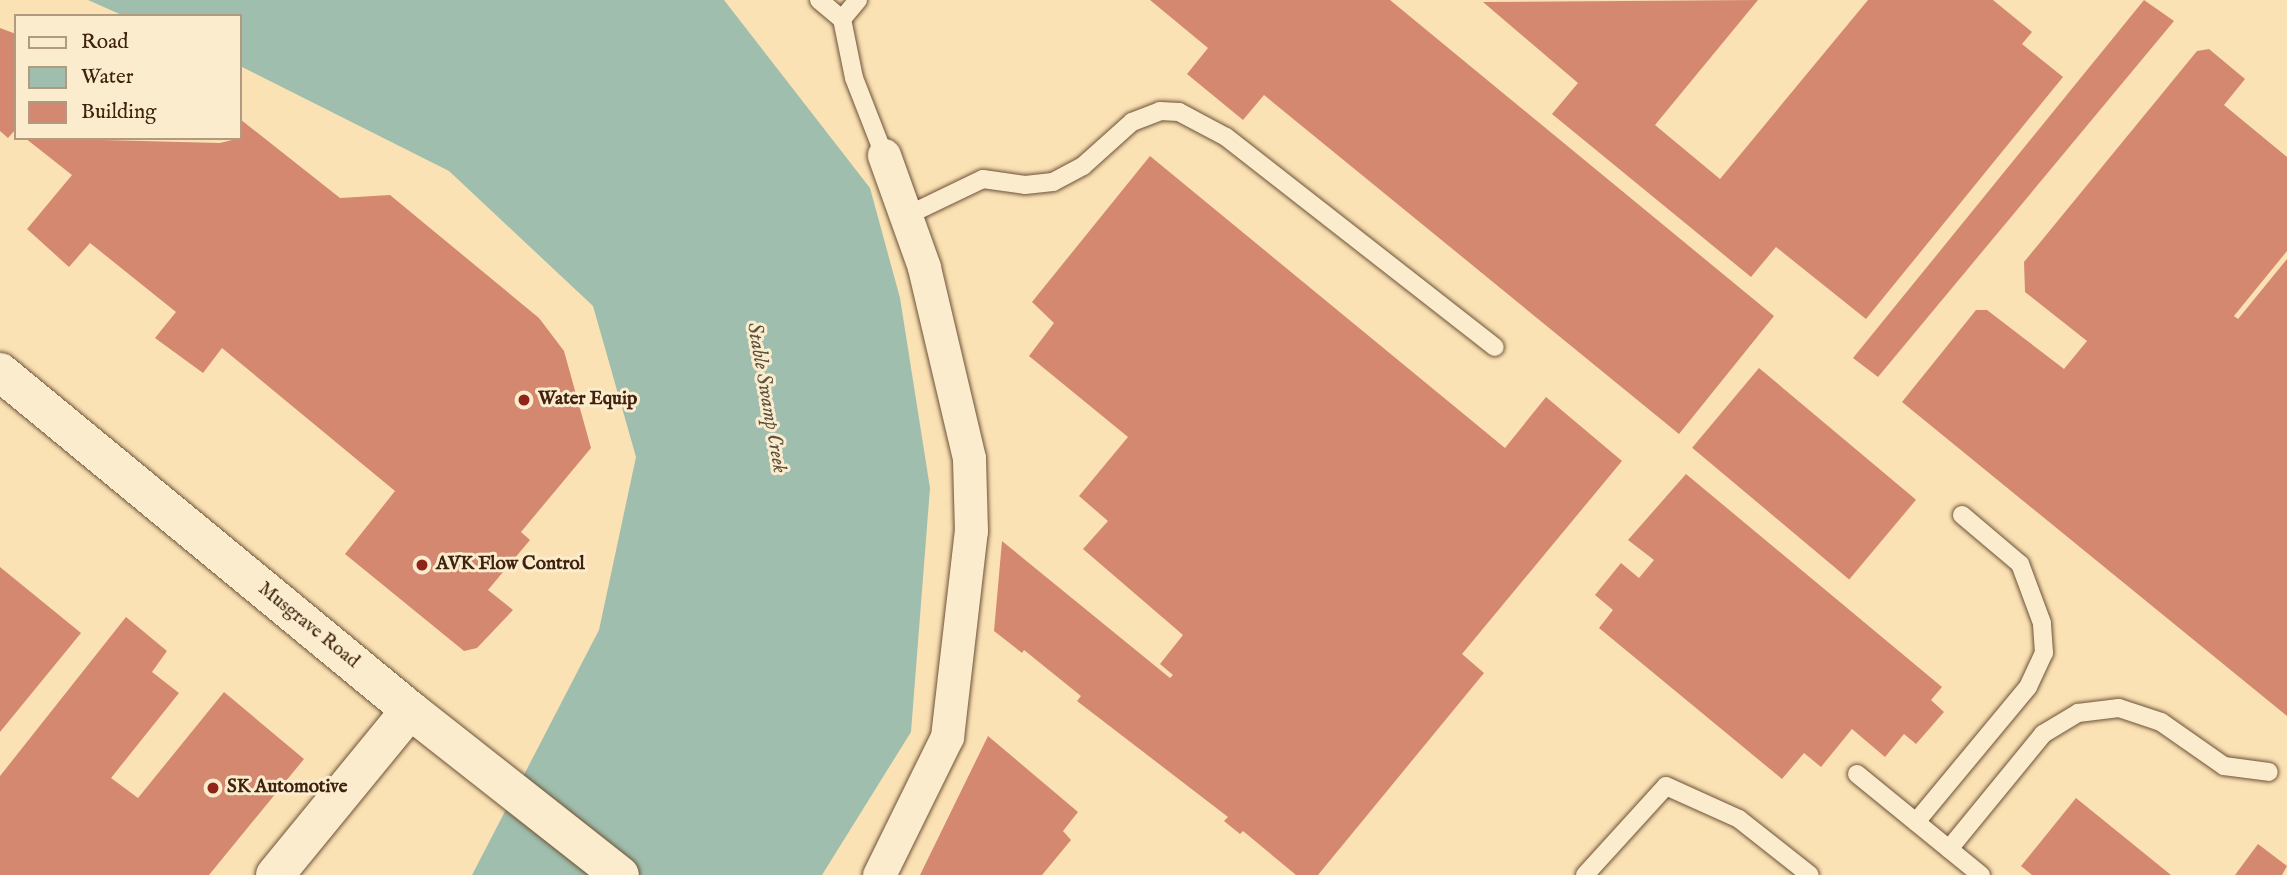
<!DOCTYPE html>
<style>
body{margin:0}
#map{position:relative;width:2287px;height:875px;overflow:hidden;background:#fbe2b4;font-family:"IM FELL English",serif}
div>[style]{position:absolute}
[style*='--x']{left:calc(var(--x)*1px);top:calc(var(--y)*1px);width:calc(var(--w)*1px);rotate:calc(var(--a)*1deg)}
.water>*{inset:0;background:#9fbead}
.building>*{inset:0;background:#d48870;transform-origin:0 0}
.roads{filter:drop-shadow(0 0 2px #6d5238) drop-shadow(0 0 2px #6d5238)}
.service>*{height:18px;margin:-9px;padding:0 9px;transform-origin:9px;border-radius:9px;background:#fcecce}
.minor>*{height:33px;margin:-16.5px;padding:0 16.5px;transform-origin:16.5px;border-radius:16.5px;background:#fcecce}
.tertiary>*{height:38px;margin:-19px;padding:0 19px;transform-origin:19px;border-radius:19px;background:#fcecce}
.dots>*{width:19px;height:19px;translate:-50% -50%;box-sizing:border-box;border:4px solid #fcecce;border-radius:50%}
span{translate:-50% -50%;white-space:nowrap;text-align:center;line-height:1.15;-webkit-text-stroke:6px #fcecce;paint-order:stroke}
.poi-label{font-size:19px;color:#3e220e;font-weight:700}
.left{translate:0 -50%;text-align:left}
.street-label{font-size:19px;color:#3e220e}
.water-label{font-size:21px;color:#5b513e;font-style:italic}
.legend{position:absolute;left:14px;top:14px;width:228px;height:126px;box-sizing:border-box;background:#fcecce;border:2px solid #b09b81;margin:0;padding:9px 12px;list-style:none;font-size:21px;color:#3e220e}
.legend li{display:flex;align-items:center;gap:14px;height:35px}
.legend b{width:35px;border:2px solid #b09b81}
</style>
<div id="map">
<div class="water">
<i style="clip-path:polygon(88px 0,724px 0,870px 188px,900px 298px,930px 488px,911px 732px,822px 875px,472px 875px,599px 630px,636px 457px,593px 306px,449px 171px,240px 66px,240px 16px,124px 16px)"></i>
</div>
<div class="building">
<i style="clip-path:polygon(1150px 0,1390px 0,1774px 316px,1679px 434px,1264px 95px,1243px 120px,1187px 74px,1208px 48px)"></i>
<i style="clip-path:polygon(1758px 0,1655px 125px,1720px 179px,1868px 0,1993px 0,2032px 32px,2022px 44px,2063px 77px,1866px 319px,1776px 247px,1751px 277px,1552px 114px,1578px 83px,1483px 2px)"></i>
<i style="clip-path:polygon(2144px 0,2174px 21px,1878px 377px,1853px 358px)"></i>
<i style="clip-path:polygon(0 28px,16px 34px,16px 129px,8px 138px,0 131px)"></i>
<i style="clip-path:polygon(2209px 49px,2245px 79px,2224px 105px,2287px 157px,2287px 251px,2234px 316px,2238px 319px,2287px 259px,2287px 716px,1902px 402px,1976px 310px,1987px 310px,2064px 369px,2087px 341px,2025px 292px,2024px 262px,2197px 51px)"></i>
<i style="clip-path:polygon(240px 119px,340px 198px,390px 195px,539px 318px,564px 351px,591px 448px,521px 532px,530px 540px,488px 590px,513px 610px,477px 648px,464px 651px,345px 554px,395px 491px,222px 348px,203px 373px,155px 338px,176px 312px,90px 243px,69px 267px,27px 229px,72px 175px,25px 138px,220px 143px,240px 138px)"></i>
<i style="clip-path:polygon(1150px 156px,1505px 448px,1546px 397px,1622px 461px,1462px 654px,1484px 673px,1318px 875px,1296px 875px,1243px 831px,1240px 834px,1224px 821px,1228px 817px,1077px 701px,1081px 696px,1024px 650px,1022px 653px,994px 631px,1002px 541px,1170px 678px,1173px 675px,1160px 664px,1183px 635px,1083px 549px,1108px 521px,1079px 496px,1128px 437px,1029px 356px,1054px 323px,1032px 302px)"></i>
<i style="left:1759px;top:368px;width:205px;height:104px;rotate:40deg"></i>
<i style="clip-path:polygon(1686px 474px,1942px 687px,1931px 700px,1944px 712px,1916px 744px,1904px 734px,1885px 757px,1852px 729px,1821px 767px,1804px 753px,1782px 779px,1599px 628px,1613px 610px,1595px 595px,1621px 563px,1639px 578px,1654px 560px,1628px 540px)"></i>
<i style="clip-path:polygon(0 567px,81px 633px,0 732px)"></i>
<i style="clip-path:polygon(126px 617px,167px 651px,152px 672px,179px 693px,111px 778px,138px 798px,224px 692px,304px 759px,209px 875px,0 875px,0 776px)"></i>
<i style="clip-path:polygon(988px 736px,1078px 812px,1063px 831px,1071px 840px,1042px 875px,920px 875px)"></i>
<i style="clip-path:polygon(2076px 798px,2171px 875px,2032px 875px,2021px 866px)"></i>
<i style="clip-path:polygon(2258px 844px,2287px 866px,2282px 875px,2235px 875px)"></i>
</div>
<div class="roads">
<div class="service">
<i style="--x:819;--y:0;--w:30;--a:40"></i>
<i style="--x:858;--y:0;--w:25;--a:130"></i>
<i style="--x:842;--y:19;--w:60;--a:78.5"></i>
<i style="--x:854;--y:78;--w:83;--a:68.7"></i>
<i style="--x:906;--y:216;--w:85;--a:-25.7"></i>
<i style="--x:983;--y:179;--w:42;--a:8.1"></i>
<i style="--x:1025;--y:185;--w:28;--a:-6"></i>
<i style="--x:1053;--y:182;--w:34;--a:-28"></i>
<i style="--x:1083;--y:166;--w:66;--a:-41.9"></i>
<i style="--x:1132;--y:122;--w:30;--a:-21"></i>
<i style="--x:1160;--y:111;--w:19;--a:3"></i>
<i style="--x:1179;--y:112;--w:53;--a:28"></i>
<i style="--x:1226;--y:137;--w:341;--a:38"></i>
<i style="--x:1857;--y:774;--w:160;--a:39.2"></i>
<i style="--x:1916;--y:822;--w:175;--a:-50.3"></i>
<i style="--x:2028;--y:687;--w:38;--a:-65"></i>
<i style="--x:2044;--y:653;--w:30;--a:-94"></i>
<i style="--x:2042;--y:623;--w:63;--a:-110.4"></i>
<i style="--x:2020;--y:564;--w:76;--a:-139.8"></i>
<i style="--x:1949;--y:849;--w:149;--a:-50.7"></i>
<i style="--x:2043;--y:734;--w:41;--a:-31"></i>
<i style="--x:2078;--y:713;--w:41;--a:-7"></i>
<i style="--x:2119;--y:708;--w:44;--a:18.4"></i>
<i style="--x:2161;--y:722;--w:77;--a:34.9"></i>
<i style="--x:2224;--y:766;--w:45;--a:7.6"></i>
<i style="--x:1585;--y:875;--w:120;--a:-47.7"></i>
<i style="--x:1666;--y:786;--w:80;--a:24.3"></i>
<i style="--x:1739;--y:819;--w:90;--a:38.3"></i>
</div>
<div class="minor">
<i style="--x:879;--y:875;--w:154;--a:-63.8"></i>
<i style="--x:947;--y:737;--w:207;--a:-83.4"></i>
<i style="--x:971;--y:531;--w:73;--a:-91.6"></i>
<i style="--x:969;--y:458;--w:196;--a:-103.3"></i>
<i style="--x:924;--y:267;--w:119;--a:-109.7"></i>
</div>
<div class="tertiary">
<i style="--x:0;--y:372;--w:531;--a:39.5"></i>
<i style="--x:410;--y:710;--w:267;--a:38.2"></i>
<i style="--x:275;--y:875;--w:213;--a:-50.7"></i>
</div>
</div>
<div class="dots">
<i style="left:524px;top:400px;background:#8f2418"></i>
<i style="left:422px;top:565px;background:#8f2418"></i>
<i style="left:213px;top:788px;background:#8f2418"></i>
</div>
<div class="poi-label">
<span class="left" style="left:538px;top:400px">Water Equip</span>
<span class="left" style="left:436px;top:565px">AVK Flow Control</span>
<span class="left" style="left:227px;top:788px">SK Automotive</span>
</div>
<div class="street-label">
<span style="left:308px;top:626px;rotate:39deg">Musgrave Road</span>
</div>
<div class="water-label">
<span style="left:766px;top:398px;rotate:80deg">Stable Swamp Creek</span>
</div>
<ul class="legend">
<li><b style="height:9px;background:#fcecce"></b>Road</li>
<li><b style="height:19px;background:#9fbead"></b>Water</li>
<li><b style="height:19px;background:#d48870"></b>Building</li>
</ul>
</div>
